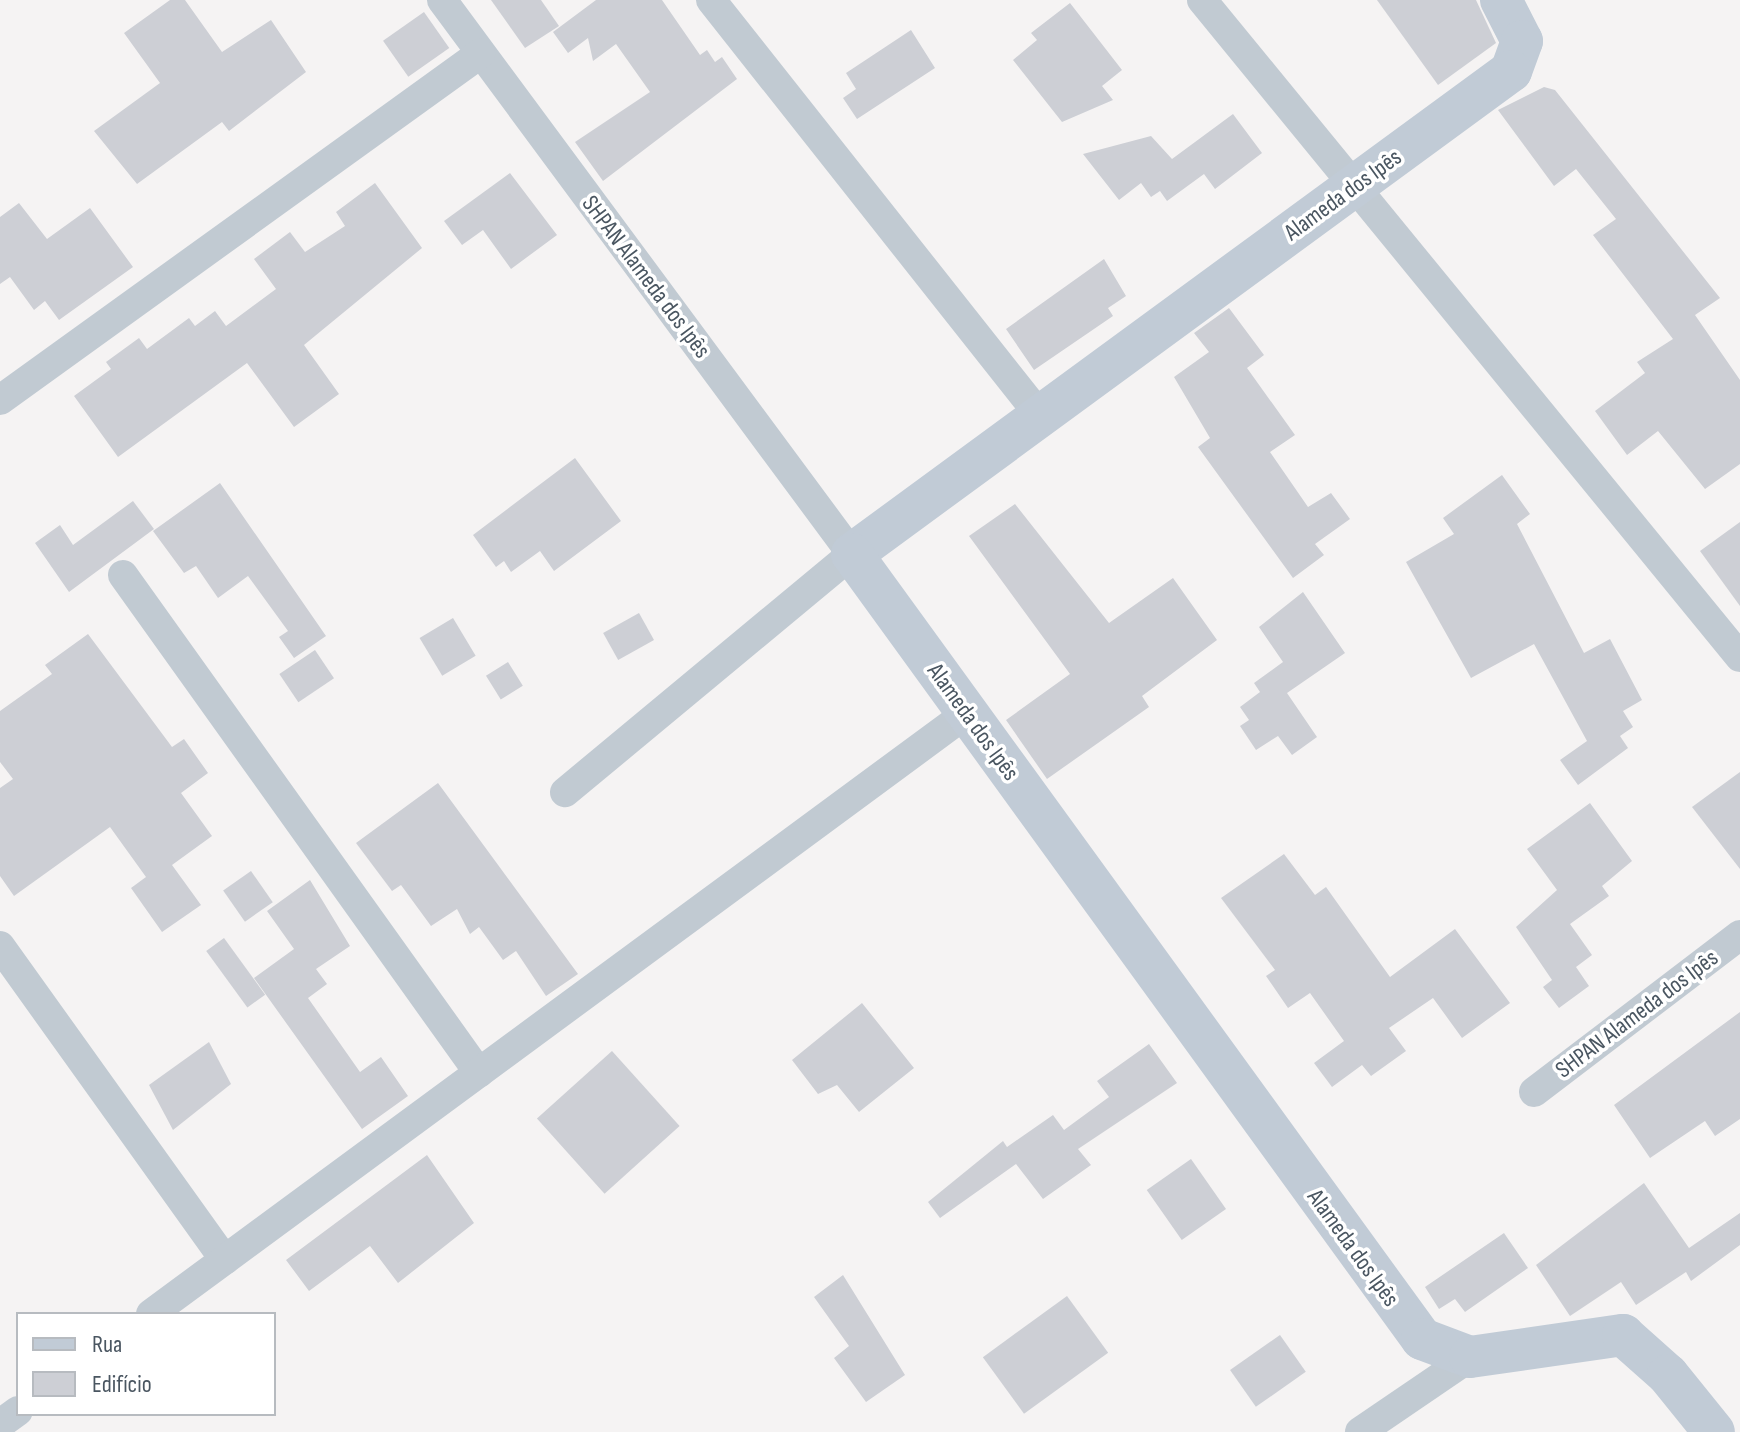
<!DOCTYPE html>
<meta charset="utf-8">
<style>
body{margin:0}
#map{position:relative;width:1740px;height:1432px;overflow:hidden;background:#f5f3f3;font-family:"Sofia Sans Condensed",sans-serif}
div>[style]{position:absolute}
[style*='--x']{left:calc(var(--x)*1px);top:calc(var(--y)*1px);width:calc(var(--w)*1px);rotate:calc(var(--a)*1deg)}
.building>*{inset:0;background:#cdcfd5;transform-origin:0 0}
.street>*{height:30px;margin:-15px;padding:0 15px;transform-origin:15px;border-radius:15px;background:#c1cad2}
.secondary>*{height:42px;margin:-21px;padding:0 21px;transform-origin:21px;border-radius:21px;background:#c1cbd6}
span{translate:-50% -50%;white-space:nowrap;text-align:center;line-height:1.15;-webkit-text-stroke:7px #fff;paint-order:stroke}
.street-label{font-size:24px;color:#4a5661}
.legend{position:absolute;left:16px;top:1312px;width:260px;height:104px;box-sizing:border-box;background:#fff;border:2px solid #b7bbc0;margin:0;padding:10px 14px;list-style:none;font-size:24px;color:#4a5661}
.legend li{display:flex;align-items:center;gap:16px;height:40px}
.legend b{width:40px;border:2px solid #b7bbc0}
</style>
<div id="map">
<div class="building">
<i style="clip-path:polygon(170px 0,185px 0,222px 52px,271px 20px,306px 72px,229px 131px,222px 122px,137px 184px,94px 131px,160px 83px,124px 33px)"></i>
<i style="clip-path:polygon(491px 0,541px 0,559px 26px,525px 48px)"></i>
<i style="clip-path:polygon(596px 0,662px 0,700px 55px,707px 50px,715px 62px,722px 57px,737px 79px,603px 181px,575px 142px,650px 92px,616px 44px,593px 61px,588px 38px,568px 53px,553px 32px)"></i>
<i style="clip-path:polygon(1377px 0,1476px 0,1496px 43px,1438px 85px)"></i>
<i style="clip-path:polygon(1070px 3px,1122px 70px,1102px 86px,1113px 100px,1062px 122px,1013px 60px,1037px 40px,1031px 33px)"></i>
<i style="left:424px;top:12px;width:44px;height:50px;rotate:55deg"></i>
<i style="clip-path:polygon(911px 30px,935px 68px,857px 119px,843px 98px,856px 89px,846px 73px)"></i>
<i style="clip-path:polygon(1544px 87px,1555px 90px,1720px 298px,1695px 315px,1740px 380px,1740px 464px,1705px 489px,1658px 431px,1627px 455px,1595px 411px,1645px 373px,1637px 362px,1673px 339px,1593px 235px,1616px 219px,1576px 169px,1554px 186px,1498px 110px)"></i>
<i style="clip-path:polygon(1233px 114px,1262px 153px,1215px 189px,1204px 174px,1167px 201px,1160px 191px,1151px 197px,1141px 183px,1119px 200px,1083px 154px,1151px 136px,1172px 159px)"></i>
<i style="clip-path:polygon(510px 173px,557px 235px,511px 269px,483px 230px,462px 245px,444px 221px)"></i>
<i style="clip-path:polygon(375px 183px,422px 248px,304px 345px,339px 394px,294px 427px,247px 363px,118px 457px,74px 396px,111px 369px,106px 362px,139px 338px,147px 349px,189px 318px,195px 326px,215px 311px,226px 326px,276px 289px,254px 259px,290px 232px,305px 252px,345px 226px,336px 212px)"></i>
<i style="clip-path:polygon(19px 203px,47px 239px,90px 208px,133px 267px,59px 320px,45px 301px,34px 310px,10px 277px,0 284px,0 217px)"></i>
<i style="clip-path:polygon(1104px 259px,1126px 296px,1108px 308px,1113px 316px,1034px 370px,1006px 329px)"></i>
<i style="clip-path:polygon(1229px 308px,1264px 355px,1247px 368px,1295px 435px,1270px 452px,1308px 507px,1331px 493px,1350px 519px,1315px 544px,1324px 555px,1293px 578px,1198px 447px,1210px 438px,1174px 377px,1209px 352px,1194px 333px)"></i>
<i style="clip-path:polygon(575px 458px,621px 521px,554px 571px,540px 551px,511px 572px,504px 561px,496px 567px,473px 535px)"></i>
<i style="clip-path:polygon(1502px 475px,1530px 514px,1517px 524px,1584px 653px,1610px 639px,1642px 700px,1623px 711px,1633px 727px,1620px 736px,1628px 748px,1578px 785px,1560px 760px,1587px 741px,1534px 644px,1471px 678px,1406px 562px,1454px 534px,1443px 518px)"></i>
<i style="clip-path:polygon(220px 483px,326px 636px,294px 658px,279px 637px,288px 631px,248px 576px,218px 598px,196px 566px,184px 573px,153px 531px)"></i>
<i style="clip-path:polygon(133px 501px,154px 529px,69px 592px,35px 543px,60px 525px,73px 545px)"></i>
<i style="clip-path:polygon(1015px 504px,1109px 623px,1173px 578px,1217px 640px,1142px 696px,1149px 707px,1047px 779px,1006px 720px,1070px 674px,969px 536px)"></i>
<i style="clip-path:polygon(1740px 522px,1740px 606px,1700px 551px)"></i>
<i style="clip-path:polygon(1303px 592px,1345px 653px,1287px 693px,1317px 737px,1292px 755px,1278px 736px,1256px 750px,1240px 726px,1249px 720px,1240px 707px,1260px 692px,1254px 683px,1283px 662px,1259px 627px)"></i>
<i style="left:639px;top:613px;width:31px;height:41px;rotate:61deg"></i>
<i style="left:453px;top:618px;width:44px;height:39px;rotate:59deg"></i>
<i style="clip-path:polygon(88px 634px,172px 747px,184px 739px,208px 773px,181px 793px,212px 836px,172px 865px,201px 905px,162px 932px,131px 888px,146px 877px,110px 827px,14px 896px,0 876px,0 788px,13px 779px,0 762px,0 711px,52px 674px,45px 665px)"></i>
<i style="left:315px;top:650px;width:34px;height:43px;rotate:56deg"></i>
<i style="left:508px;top:662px;width:28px;height:26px;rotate:58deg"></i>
<i style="clip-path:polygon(1740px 772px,1740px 869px,1692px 807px)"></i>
<i style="clip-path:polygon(438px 783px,578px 974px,546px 996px,516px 951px,503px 960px,479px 927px,470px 934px,457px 909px,431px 926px,401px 885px,392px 891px,356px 843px)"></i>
<i style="clip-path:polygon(1590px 803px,1632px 861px,1602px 886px,1609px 896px,1570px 924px,1592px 955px,1576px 967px,1589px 986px,1559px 1008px,1543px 987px,1552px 980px,1516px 927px,1557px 890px,1527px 849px)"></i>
<i style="clip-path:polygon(1284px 854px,1315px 895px,1326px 887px,1390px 977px,1455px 929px,1510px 1003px,1462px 1038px,1433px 998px,1389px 1028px,1406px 1051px,1371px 1076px,1362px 1065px,1332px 1087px,1314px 1063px,1344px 1041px,1310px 993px,1288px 1008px,1266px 976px,1275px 970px,1221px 898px)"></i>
<i style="left:251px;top:871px;width:38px;height:34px;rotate:55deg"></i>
<i style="clip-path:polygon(310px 880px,350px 946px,316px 969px,327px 984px,308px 998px,360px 1072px,381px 1057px,408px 1096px,362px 1129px,254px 978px,294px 949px,267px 911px)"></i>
<i style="left:224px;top:938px;width:70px;height:22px;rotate:54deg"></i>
<i style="clip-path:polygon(862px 1003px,914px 1068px,859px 1112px,837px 1085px,818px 1094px,792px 1060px)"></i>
<i style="clip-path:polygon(1740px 1012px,1740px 1119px,1715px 1136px,1705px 1121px,1650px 1158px,1614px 1105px)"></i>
<i style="clip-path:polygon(209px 1042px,231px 1084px,173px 1130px,149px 1085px)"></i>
<i style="clip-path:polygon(1149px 1044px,1177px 1083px,1078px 1149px,1091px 1165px,1043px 1199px,1016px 1164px,940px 1218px,928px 1202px,1003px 1141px,1007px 1147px,1053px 1115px,1064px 1130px,1109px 1097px,1097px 1081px)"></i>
<i style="left:612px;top:1051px;width:101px;height:101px;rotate:48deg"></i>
<i style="clip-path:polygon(427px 1155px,474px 1223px,398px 1283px,370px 1246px,309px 1291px,286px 1260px)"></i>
<i style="left:1191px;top:1159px;width:61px;height:54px;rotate:55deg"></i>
<i style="clip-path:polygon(1644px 1183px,1689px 1248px,1740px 1213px,1740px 1245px,1691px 1281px,1686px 1272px,1636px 1305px,1621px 1282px,1570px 1316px,1536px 1265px)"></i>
<i style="clip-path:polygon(1504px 1233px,1528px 1268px,1465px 1312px,1455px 1299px,1439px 1309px,1425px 1287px)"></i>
<i style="clip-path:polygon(843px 1275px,905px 1375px,866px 1402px,834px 1358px,849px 1346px,814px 1297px)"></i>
<i style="left:1067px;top:1296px;width:70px;height:104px;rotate:54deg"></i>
<i style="left:1280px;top:1335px;width:45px;height:61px;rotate:55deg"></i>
</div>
<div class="street">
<i style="--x:442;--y:0;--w:689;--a:53.5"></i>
<i style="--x:852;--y:554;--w:373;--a:140.3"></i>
<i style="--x:711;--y:0;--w:532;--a:51.64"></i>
<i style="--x:1202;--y:0;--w:849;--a:50.69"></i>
<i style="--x:0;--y:400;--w:592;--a:-35.79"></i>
<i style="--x:123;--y:575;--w:612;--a:54.44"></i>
<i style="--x:0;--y:946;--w:386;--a:54.4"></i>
<i style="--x:1534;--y:1092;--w:259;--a:-37.3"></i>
<i style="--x:151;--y:1314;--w:1013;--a:-36.37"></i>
<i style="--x:0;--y:1424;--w:22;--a:-36"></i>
<i style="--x:1360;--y:1432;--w:133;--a:-34.3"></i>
</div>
<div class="secondary">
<i style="--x:1501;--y:0;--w:46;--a:62.9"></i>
<i style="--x:1522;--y:41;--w:32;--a:110"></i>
<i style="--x:1511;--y:71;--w:817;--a:143.76"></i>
<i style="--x:852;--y:554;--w:970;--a:54.02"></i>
<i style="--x:1422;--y:1339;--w:51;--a:20.6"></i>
<i style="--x:1470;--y:1357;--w:155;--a:-8.2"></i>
<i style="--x:1623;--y:1335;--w:60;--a:41.6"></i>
<i style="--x:1668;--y:1375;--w:73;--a:51.1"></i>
</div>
<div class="street-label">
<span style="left:1343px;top:195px;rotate:-36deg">Alameda dos Ipês</span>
<span style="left:646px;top:277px;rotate:53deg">SHPAN Alameda dos Ipês</span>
<span style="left:973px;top:722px;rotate:54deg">Alameda dos Ipês</span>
<span style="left:1637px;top:1014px;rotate:-37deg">SHPAN Alameda dos Ipês</span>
<span style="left:1353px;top:1248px;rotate:54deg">Alameda dos Ipês</span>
</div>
<ul class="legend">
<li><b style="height:10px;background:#c1cbd6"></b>Rua</li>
<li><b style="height:22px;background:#cdcfd5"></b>Edifício</li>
</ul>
</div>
